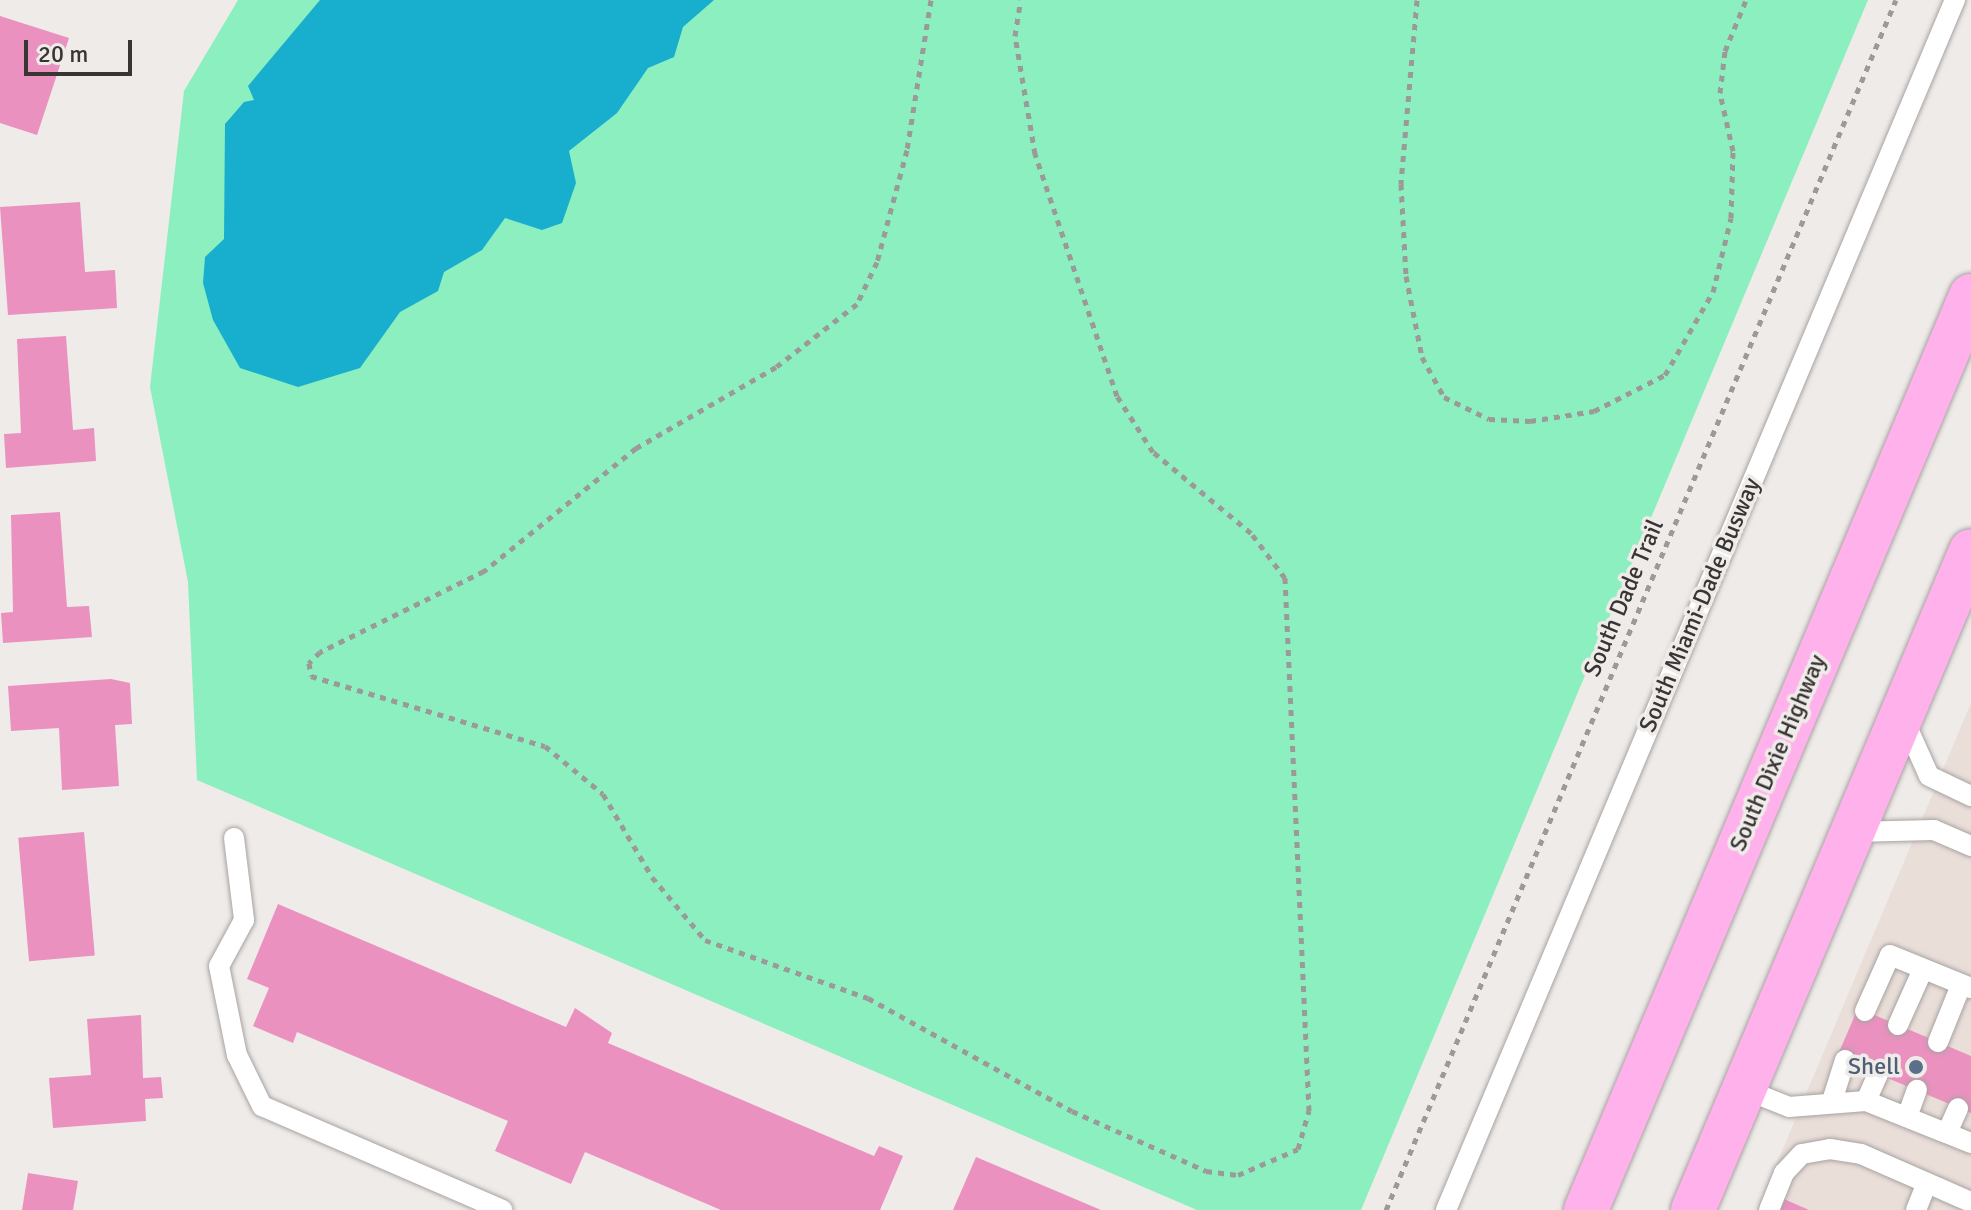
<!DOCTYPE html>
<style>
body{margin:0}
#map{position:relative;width:1971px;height:1210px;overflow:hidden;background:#efebe9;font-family:Signika,sans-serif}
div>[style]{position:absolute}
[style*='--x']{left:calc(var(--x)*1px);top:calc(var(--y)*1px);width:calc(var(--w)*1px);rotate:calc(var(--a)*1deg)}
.built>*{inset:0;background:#eaded9}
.green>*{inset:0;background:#8befbf}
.water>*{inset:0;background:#18aece}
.building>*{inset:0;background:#ea91bf;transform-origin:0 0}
.path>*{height:5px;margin-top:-2.5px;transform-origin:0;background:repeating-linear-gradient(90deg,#9c9a98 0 6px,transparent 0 12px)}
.roads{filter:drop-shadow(0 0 2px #a7a3a1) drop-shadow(0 0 2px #a7a3a1)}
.lane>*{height:20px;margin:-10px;padding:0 10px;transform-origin:10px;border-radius:10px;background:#fff}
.highway>*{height:44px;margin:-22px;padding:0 22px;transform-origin:22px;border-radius:22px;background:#ffb1ec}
.dots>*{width:22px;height:22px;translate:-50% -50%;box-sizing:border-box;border:4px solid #efebe9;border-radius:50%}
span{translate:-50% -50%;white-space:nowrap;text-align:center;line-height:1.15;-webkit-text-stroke:7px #efebe9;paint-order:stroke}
.street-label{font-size:24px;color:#373635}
.service-label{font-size:24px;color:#4e5e75}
.right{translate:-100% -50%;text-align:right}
.scale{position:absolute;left:24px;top:40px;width:108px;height:36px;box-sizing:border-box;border:4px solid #373635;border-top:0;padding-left:10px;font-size:24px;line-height:28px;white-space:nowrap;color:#373635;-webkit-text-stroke:6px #efebe9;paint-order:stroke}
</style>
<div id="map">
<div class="built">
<i style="clip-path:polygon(1971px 703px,1971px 1210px,1757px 1210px)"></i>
</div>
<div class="green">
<i style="clip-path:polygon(238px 0,1868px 0,1361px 1210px,1197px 1210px,197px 780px,188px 582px,150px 387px,184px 91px)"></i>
</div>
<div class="water">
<i style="clip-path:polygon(320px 0,714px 0,683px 27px,674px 57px,648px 68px,617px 113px,569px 151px,576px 183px,562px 223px,542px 230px,505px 218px,482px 250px,444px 272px,438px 291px,400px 312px,360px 368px,298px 387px,240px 368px,213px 320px,203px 283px,205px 257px,224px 239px,225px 124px,244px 102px,254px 100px,248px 86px)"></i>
</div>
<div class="building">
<i style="clip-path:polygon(0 16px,69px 38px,37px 135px,0 123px)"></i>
<i style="clip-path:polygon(80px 202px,85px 272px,115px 270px,117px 308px,8px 315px,0 207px)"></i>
<i style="clip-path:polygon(66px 336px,73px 430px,94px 428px,96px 461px,6px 468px,4px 434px,21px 433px,17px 339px)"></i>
<i style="clip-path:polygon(60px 512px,67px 607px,89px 606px,92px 637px,3px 643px,1px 613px,13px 612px,11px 515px)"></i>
<i style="clip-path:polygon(111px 679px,130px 683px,132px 724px,115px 725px,119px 786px,62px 790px,59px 728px,11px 731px,8px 686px)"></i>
<i style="left:84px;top:832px;width:124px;height:66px;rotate:85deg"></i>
<i style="clip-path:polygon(278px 904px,566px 1027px,575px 1008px,612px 1033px,608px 1043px,874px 1156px,879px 1146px,903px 1156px,880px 1210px,721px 1210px,585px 1152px,571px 1184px,495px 1151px,508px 1121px,297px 1032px,293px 1043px,253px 1026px,269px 988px,247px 979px)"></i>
<i style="clip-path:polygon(1858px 1008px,1971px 1056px,1971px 1113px,1837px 1057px)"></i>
<i style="clip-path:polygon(141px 1015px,143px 1078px,161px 1077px,163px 1098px,145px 1099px,146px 1121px,53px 1128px,49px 1078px,91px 1075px,87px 1019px)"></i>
<i style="clip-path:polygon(976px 1157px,1101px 1210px,953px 1210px)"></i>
<i style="clip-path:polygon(28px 1173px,78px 1181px,73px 1210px,22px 1210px)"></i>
<i style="clip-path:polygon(1784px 1199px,1809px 1210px,1780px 1210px)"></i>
</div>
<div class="path">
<i style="--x:931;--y:0;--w:152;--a:99.1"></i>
<i style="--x:907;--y:150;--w:116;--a:105"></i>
<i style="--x:877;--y:262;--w:47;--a:115.5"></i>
<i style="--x:857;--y:304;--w:103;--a:142.1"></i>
<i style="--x:776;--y:367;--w:162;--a:149.9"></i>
<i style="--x:636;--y:448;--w:196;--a:141"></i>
<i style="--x:484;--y:571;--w:183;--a:153.7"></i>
<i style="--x:320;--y:652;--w:16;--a:135"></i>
<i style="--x:309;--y:663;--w:13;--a:81"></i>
<i style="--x:311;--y:676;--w:244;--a:16.7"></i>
<i style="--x:545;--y:746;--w:75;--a:39.6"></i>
<i style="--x:603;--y:794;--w:96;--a:59.4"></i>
<i style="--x:652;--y:877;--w:82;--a:49.9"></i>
<i style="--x:705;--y:940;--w:173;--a:19.6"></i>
<i style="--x:868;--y:998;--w:233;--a:29"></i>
<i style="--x:1072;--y:1111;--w:147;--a:24.1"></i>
<i style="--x:1206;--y:1171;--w:32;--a:7"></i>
<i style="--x:1238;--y:1175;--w:65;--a:-23.4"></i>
<i style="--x:1298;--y:1149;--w:40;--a:-74"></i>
<i style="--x:1309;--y:1111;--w:534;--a:-92.58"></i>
<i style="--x:1285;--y:578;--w:56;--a:-127.1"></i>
<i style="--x:1251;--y:533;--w:127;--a:-140.4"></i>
<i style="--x:1153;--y:452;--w:67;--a:-122.7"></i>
<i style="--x:1117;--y:396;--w:256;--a:-108.7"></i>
<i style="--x:1035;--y:154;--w:120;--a:-99.6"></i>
<i style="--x:1015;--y:36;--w:36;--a:-81"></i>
<i style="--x:1417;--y:0;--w:185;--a:95"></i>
<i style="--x:1401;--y:184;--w:92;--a:86.9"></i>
<i style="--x:1406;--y:276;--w:83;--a:78.8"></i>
<i style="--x:1422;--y:357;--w:46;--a:61.2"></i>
<i style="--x:1444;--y:397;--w:50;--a:26.1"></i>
<i style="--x:1489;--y:419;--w:41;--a:2.8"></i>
<i style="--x:1530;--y:421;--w:65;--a:-8.9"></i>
<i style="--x:1594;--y:411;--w:80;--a:-26.9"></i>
<i style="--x:1665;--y:375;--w:96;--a:-60"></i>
<i style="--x:1713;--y:292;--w:76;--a:-76.3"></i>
<i style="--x:1731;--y:218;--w:67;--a:-88.3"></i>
<i style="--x:1733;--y:151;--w:59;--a:-102.6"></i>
<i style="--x:1720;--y:93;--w:42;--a:-83.2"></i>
<i style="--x:1725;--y:51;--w:55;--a:-67.6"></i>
<i style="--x:1386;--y:1210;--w:1313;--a:-67.15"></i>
</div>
<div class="roads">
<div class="lane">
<i style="--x:1904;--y:720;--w:61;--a:65.9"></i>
<i style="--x:1929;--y:776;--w:47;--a:25.5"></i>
<i style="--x:1853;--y:832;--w:81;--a:-1.4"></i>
<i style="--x:1934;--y:830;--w:40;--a:23.4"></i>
<i style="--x:234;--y:838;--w:83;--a:83"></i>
<i style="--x:244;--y:920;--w:52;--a:118.5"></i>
<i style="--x:219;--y:966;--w:91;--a:78.6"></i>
<i style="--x:237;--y:1055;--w:57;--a:63.9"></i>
<i style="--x:262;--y:1106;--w:262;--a:23.4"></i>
<i style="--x:1865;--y:1011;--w:61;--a:-65.9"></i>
<i style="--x:1890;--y:955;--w:87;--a:22.2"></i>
<i style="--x:1898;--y:1025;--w:61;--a:-65.9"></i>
<i style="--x:1938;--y:1042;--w:61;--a:-68"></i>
<i style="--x:1744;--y:1089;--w:48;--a:21.8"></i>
<i style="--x:1789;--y:1107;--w:77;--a:-4.5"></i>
<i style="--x:1866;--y:1101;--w:113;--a:21.8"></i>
<i style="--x:1832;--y:1101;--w:43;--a:-72.4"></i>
<i style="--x:1866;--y:1101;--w:30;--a:-66"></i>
<i style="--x:1907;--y:1117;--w:29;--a:-70"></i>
<i style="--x:1947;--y:1133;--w:27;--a:-66"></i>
<i style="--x:1446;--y:1210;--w:1313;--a:-67.19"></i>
<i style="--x:1769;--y:1210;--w:40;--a:-68"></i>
<i style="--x:1784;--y:1173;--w:26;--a:-47"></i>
<i style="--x:1802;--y:1154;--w:28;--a:-10"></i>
<i style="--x:1830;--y:1149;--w:31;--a:9"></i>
<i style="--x:1861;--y:1154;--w:120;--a:23.6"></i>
<i style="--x:1916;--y:1210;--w:29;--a:-68"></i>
</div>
<div class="highway">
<i style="--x:1586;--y:1210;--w:992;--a:-67.16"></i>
<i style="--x:1693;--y:1210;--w:715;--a:-67.13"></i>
</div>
</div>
<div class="dots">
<i style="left:1916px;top:1067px;background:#5c6f8a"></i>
</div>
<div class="street-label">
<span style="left:1624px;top:598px;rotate:-67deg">South Dade Trail</span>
<span style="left:1700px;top:605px;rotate:-67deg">South Miami-Dade Busway</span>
<span style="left:1778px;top:753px;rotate:-67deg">South Dixie Highway</span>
</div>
<div class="service-label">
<span class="right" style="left:1900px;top:1067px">Shell</span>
</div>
<div class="scale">20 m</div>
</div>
